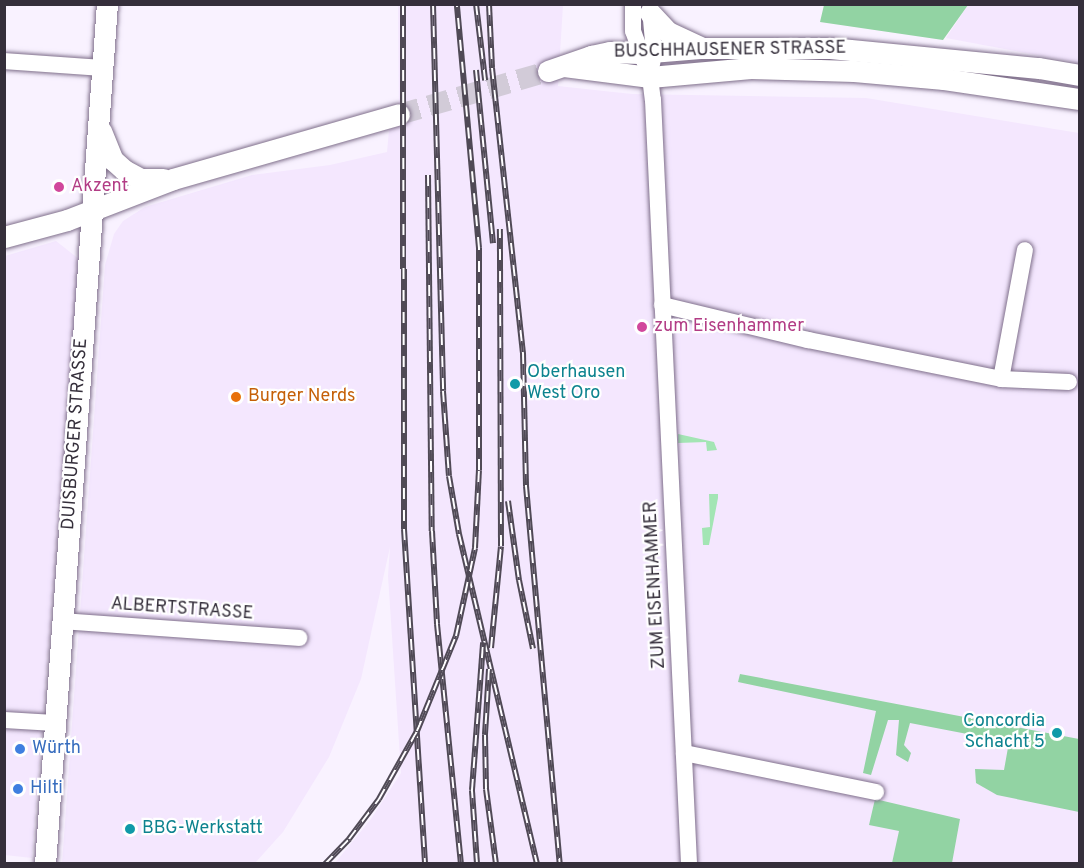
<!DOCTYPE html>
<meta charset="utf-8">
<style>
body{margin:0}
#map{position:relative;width:1084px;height:868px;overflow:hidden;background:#f9f2ff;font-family:Overpass,sans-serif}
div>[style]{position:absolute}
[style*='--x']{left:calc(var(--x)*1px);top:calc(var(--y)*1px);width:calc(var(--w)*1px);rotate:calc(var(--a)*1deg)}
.built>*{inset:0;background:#f4e7fe}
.green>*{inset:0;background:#a3e5b4}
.forest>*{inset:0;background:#92d3a3}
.major-tunnel>*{height:21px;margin-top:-10.5px;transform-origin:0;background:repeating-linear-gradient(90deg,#d2cbd8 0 21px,transparent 0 31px)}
.roads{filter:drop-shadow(0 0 2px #7f6f8b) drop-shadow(0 0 2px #7f6f8b)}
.minor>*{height:16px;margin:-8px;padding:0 8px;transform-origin:8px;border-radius:8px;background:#fff}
.major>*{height:21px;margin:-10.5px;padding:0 10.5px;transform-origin:10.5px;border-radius:10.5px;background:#fff}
.rail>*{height:6px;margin-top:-3px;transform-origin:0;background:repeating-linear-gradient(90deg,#fff 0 11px,#504a56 0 22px);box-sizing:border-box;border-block:2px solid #504a56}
.dots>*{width:16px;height:16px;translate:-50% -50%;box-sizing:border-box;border:3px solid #fff;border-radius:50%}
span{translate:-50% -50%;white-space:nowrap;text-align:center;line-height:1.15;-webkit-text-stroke:4.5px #fff;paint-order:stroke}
.street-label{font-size:18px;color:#352f3b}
.hotel-label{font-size:18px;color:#b23c85}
.left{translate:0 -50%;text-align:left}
.culture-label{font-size:18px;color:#0d838f}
.right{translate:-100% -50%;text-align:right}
.food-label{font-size:18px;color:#c56008}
.shop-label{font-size:18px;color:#366cbe}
.frame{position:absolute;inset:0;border:6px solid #352f3b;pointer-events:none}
</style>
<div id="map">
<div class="built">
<i style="clip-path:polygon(398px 5px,563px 5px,558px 86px,632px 94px,866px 98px,1079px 133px,1079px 863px,335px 863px,371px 819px,401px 773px,388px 576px,390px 547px,361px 679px,329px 757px,283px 832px,255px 863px,62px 864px,105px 265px,114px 234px,123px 221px,145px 207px,252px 175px,330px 165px,387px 152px,389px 130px,399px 126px)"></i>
<i style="clip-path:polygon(968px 5px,1079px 5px,1079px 63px,946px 38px)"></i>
<i style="clip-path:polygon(56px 241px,79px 259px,32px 858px,5px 855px,5px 256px)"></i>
</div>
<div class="green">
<i style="clip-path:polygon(678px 434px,714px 442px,717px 450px,707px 451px,706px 442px,678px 443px)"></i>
<i style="clip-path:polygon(709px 494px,718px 494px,718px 498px,709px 545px,703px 545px,702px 528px,710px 527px)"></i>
</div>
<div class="forest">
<i style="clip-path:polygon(824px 5px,824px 4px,968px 5px,943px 40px,820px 22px)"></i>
<i style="clip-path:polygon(740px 674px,1079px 739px,1079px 812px,997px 795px,976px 783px,975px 769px,1004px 770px,1009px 742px,910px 723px,904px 745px,911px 753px,908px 762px,896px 755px,899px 720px,888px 720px,871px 775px,863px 773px,876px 711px,738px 682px)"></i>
<i style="clip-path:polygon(875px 799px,960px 819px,952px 863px,892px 863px,899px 831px,869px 825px)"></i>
</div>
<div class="major-tunnel">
<i style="--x:399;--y:114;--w:155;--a:-16.1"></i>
</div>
<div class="roads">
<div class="minor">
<i style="--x:633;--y:4;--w:27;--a:90"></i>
<i style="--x:633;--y:31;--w:49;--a:69.7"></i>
<i style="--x:650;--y:77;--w:23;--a:83"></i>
<i style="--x:653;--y:100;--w:765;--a:87.3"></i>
<i style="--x:650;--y:9;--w:43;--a:84.7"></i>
<i style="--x:654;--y:52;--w:12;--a:99"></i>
<i style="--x:4;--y:61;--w:98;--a:4.1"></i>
<i style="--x:662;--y:305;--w:150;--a:13.5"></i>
<i style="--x:808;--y:340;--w:197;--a:11.4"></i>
<i style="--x:1001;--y:379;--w:131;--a:-79.5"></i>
<i style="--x:1001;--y:379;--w:68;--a:2.5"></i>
<i style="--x:62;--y:621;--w:238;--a:4.1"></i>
<i style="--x:4;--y:720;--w:51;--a:3.4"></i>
<i style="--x:684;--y:753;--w:196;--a:11.5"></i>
</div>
<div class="major">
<i style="--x:650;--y:13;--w:26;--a:47"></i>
<i style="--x:668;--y:32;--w:35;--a:25"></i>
<i style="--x:564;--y:66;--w:87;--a:7.3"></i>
<i style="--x:650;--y:77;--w:101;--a:-5.1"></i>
<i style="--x:751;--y:68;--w:103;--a:1.7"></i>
<i style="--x:854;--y:71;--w:90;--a:5.1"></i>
<i style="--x:944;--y:79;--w:137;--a:8.4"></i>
<i style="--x:548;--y:71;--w:46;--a:-19.2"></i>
<i style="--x:591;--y:56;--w:19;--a:-12"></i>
<i style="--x:610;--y:52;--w:29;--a:2"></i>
<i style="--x:639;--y:53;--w:61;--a:-4.7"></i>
<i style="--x:700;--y:48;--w:130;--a:0"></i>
<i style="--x:830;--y:48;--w:210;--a:5.5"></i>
<i style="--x:1039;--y:68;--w:42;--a:9.7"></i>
<i style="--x:101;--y:131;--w:31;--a:68"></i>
<i style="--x:113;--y:160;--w:15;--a:42"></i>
<i style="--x:124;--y:170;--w:19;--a:28"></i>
<i style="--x:141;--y:179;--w:22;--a:0"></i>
<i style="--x:4;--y:237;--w:65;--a:-15.1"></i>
<i style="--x:67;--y:220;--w:114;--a:-21.1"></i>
<i style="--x:173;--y:179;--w:235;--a:-16"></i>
<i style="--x:45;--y:864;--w:862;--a:-85.88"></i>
</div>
</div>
<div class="rail">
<i style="--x:403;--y:4;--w:525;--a:89.89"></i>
<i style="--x:404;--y:529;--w:336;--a:86.4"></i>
<i style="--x:433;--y:4;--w:387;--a:88.5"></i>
<i style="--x:443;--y:391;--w:85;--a:86"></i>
<i style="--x:449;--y:476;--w:59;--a:80.2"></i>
<i style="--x:459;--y:534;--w:339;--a:76.7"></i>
<i style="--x:476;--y:4;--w:77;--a:83.2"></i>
<i style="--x:489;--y:4;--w:64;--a:87.3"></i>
<i style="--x:492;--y:68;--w:287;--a:83.8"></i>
<i style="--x:523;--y:353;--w:133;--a:88.7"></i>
<i style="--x:526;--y:486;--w:380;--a:84.9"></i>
<i style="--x:476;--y:70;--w:174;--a:84.4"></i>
<i style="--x:428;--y:175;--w:356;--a:89.4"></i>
<i style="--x:432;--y:531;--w:93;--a:86.9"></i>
<i style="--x:437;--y:624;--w:241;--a:84.3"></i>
<i style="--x:508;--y:501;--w:80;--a:82.1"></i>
<i style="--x:519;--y:580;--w:70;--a:78.5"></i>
<i style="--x:491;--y:648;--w:102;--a:-84.4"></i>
<i style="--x:501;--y:546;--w:317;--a:-90.2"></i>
<i style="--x:489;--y:669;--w:66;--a:93.5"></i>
<i style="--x:485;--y:735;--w:54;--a:88.9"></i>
<i style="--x:486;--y:789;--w:76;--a:82.4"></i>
<i style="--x:325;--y:864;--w:35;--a:-46"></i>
<i style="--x:349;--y:839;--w:50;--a:-53.1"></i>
<i style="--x:379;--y:799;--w:78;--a:-60.8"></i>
<i style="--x:417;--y:731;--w:103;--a:-67.7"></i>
<i style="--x:456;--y:636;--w:90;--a:-77.8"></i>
<i style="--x:475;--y:548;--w:78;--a:-87.1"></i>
<i style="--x:479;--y:470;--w:222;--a:-90"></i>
<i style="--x:479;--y:248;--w:245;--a:-95.2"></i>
<i style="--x:477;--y:864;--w:74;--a:-93.9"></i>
<i style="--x:472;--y:790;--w:148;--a:-85.7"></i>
</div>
<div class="dots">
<i style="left:59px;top:187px;background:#d1479c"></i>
<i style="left:642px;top:327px;background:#d1479c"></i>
<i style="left:515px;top:384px;background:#0f9aa8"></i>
<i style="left:236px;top:397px;background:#e8710a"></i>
<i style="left:1057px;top:733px;background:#0f9aa8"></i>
<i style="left:20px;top:749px;background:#3f7fe0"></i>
<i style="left:18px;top:789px;background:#3f7fe0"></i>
<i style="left:130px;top:829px;background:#0f9aa8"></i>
</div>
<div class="street-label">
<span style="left:730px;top:51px;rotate:-1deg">BUSCHHAUSENER STRASSE</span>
<span style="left:76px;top:434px;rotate:-86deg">DUISBURGER STRASSE</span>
<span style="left:656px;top:585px;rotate:-93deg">ZUM EISENHAMMER</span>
<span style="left:182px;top:610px;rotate:4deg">ALBERTSTRASSE</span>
</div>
<div class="hotel-label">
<span class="left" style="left:71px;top:187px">Akzent</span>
<span class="left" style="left:654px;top:327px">zum Eisenhammer</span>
</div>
<div class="culture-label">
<span class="left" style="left:527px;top:384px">Oberhausen<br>West Oro</span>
<span class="right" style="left:1045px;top:733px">Concordia<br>Schacht 5</span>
<span class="left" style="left:142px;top:829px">BBG-Werkstatt</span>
</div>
<div class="food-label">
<span class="left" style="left:248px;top:397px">Burger Nerds</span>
</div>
<div class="shop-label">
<span class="left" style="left:32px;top:749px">Würth</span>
<span class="left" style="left:30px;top:789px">Hilti</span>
</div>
<div class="frame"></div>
</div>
